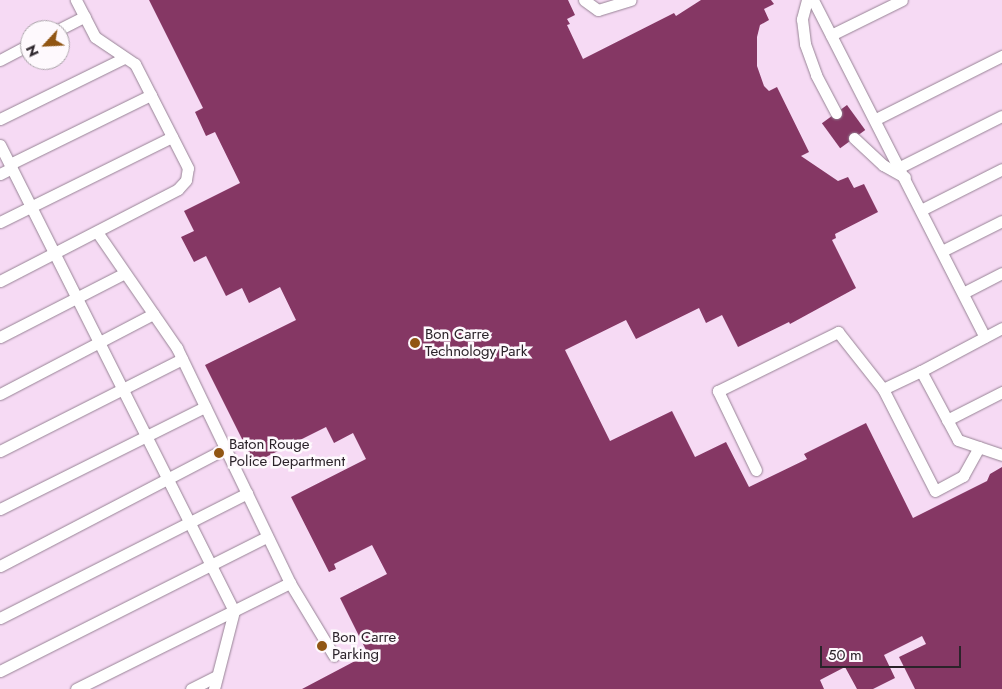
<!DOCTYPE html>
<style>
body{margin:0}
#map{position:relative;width:1002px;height:689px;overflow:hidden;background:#fbe6fa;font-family:Jost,sans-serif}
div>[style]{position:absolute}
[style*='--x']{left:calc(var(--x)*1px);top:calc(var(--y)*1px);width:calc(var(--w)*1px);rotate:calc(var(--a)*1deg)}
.built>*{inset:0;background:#f6daf4}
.building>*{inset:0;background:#853764;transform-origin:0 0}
.roads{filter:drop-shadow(0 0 1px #978395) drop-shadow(0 0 1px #978395)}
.service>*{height:11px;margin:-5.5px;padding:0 5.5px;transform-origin:5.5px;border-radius:5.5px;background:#fff}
.dots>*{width:14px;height:14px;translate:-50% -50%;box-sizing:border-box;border:2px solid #fef9fd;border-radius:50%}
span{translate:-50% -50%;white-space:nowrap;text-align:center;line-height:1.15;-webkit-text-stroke:5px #fef9fd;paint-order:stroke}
.poi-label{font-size:15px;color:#2b232a}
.left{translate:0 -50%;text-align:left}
.north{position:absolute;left:20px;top:20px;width:50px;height:50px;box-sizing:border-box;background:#fef9fd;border:1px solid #aaa3a9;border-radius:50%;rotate:245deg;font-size:14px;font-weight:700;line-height:20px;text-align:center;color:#2b232a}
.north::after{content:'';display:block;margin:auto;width:18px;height:22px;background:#915614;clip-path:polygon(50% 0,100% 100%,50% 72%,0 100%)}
.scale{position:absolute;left:820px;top:646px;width:141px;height:22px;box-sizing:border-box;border:2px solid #2b232a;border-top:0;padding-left:6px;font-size:15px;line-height:18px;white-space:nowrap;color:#2b232a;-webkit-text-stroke:4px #fef9fd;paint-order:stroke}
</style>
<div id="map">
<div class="built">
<i style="clip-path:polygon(evenodd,0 0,1002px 0,1002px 689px,0 689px,0 0,30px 30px,60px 30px,60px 60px,30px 60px,30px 30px)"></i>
</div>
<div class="building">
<i style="clip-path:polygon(149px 0,568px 0,575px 15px,567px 19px,570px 24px,567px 25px,583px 59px,674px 13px,676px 16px,701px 0,771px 0,774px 4px,764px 9px,769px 20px,760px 25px,757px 37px,757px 66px,764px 86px,769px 91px,777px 87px,809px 152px,801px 156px,838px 181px,848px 177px,854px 188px,864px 184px,878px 212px,835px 234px,836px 238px,832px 240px,856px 288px,790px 324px,789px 322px,738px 347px,722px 315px,706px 323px,699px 308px,636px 339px,626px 320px,565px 350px,610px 441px,672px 411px,695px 457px,726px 442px,749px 487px,807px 459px,804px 454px,866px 423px,913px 518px,987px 481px,990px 474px,1002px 467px,1002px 689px,915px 689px,899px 657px,926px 644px,922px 636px,884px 655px,895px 678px,873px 689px,857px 689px,845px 667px,820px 680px,824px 689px,302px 689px,357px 660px,370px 658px,340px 598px,387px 574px,372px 545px,334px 564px,336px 569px,329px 572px,291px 497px,366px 459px,353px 433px,334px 443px,326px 427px,254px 463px,205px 365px,296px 320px,280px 287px,249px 303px,242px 288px,226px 296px,206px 256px,194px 262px,181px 237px,194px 231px,184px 211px,240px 183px,215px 132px,206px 136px,195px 112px,203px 108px)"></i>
<i style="left:847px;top:105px;width:31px;height:31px;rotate:54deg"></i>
</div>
<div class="roads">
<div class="service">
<i style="--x:584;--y:0;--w:17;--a:36"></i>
<i style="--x:598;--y:10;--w:34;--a:-17"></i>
<i style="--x:807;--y:0;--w:20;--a:105"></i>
<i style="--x:802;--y:19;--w:25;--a:83"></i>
<i style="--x:805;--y:44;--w:33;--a:70"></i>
<i style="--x:816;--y:75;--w:43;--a:62.2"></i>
<i style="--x:813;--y:0;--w:378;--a:63"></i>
<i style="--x:58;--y:30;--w:30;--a:-27"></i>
<i style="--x:831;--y:35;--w:79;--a:-26.2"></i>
<i style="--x:0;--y:60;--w:34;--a:-28"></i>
<i style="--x:0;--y:119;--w:138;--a:-26.2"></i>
<i style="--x:876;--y:119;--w:141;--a:-26.6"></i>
<i style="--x:854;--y:138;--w:40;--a:43"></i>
<i style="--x:883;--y:165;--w:25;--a:29"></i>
<i style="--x:0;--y:145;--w:521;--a:63.34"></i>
<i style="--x:234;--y:611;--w:81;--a:104.4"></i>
<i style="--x:10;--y:164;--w:157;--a:-26.1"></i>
<i style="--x:900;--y:167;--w:114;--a:-26.6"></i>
<i style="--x:0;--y:174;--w:13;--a:-27"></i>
<i style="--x:921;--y:210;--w:91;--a:-26.8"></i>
<i style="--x:0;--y:222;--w:192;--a:-26.3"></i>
<i style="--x:942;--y:251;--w:67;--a:-26.6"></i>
<i style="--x:0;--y:281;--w:200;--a:-27.3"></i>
<i style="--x:178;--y:189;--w:12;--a:-48"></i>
<i style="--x:186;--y:180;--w:12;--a:-81"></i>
<i style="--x:188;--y:168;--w:117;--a:-117"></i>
<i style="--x:135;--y:64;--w:48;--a:-146"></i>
<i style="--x:95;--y:37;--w:42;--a:-117.2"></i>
<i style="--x:963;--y:293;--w:44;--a:-27.1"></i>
<i style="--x:1002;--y:328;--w:92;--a:152"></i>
<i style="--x:921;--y:371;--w:78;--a:61.8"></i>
<i style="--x:958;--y:440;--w:46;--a:18.8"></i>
<i style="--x:0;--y:337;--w:140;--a:-27.1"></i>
<i style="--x:921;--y:371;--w:42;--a:154.7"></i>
<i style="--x:883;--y:389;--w:114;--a:63"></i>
<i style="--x:935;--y:491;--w:32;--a:-28"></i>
<i style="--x:963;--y:476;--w:33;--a:-61"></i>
<i style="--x:0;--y:394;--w:173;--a:-27.6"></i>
<i style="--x:947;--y:420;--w:62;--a:-27"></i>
<i style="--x:0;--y:451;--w:204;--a:-26.8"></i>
<i style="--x:756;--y:470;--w:88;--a:-115.7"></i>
<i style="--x:718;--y:391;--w:134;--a:-26.2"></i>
<i style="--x:838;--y:332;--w:73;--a:51.7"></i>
<i style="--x:0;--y:509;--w:229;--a:-26.5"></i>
<i style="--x:0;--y:566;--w:254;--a:-27.5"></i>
<i style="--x:290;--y:583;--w:85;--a:58.9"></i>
<i style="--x:0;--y:618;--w:277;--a:-26.8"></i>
<i style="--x:0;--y:671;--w:299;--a:-26.7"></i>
<i style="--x:76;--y:689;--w:239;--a:-26.4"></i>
<i style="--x:290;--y:583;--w:261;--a:-115.7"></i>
<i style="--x:177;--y:348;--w:141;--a:-124.6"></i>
<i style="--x:191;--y:689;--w:29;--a:-27"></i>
</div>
</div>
<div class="dots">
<i style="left:415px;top:343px;background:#915614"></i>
<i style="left:219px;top:453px;background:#915614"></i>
<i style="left:322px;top:646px;background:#915614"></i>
</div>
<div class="poi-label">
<span class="left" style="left:425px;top:343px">Bon Carre<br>Technology Park</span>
<span class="left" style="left:229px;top:453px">Baton Rouge<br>Police Department</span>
<span class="left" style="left:332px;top:646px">Bon Carre<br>Parking</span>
</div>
<div class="north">N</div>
<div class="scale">50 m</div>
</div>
